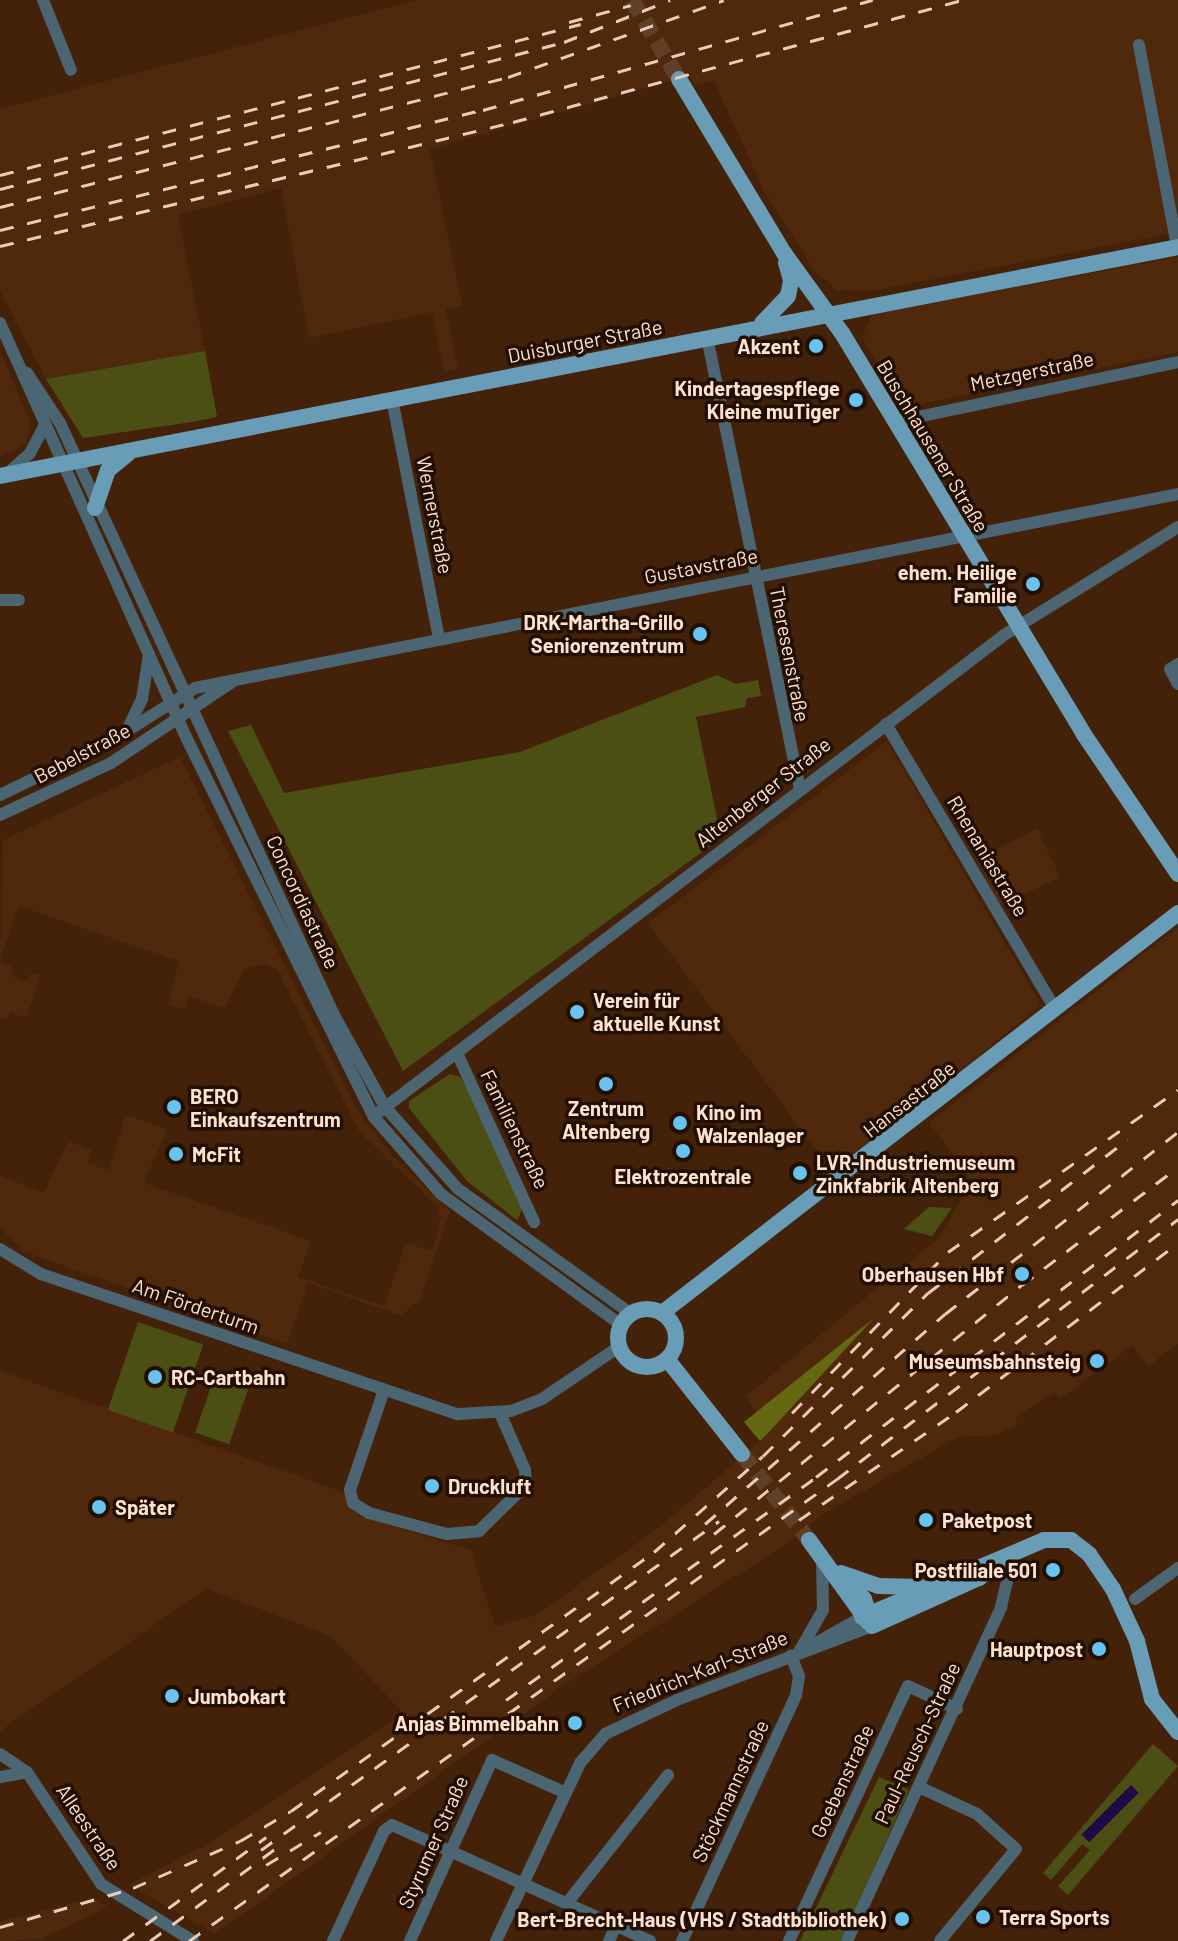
<!DOCTYPE html>
<meta charset="utf-8">
<style>
body{margin:0}
#map{position:relative;width:1178px;height:1941px;overflow:hidden;background:#442209;font-family:Barlow,sans-serif}
div>[style]{position:absolute}
[style*='--x']{left:calc(var(--x)*1px);top:calc(var(--y)*1px);width:calc(var(--w)*1px);rotate:calc(var(--a)*1deg)}
.built>*{inset:0;background:#50280b;transform-origin:0 0}
.green>*{inset:0;background:#4c4f14;transform-origin:0 0}
.forest>*{inset:0;background:#646811}
.water>*{inset:0;background:#1f0946;transform-origin:0 0}
.major-tunnel>*{height:16px;margin-top:-8px;transform-origin:0;background:repeating-linear-gradient(90deg,#603f27 0 16px,transparent 0 24px)}
.minor>*{height:12px;margin:-6px;padding:0 6px;transform-origin:6px;border-radius:6px;background:#4c6572}
.major>*{height:16px;margin:-8px;padding:0 8px;transform-origin:8px;border-radius:8px;background:#699cb7}
.major>.ring{margin:-8px;padding:0;box-sizing:content-box;background:none;border:16px solid #699cb7;border-radius:50%}
.rail>*{height:3px;margin-top:-1.5px;transform-origin:0;background:repeating-linear-gradient(90deg,#ebccba 0 14px,transparent 0 28px)}
.dots>*{width:22px;height:22px;translate:-50% -50%;box-sizing:border-box;border:4px solid #220f03;border-radius:50%}
span{translate:-50% -50%;white-space:nowrap;text-align:center;line-height:1.15;-webkit-text-stroke:7px #220f03;paint-order:stroke}
.street-label{font-size:20px;color:#ffe1d0}
.poi-label{font-size:20px;color:#ffe1d0;font-weight:700}
.right{translate:-100% -50%;text-align:right}
.left{translate:0 -50%;text-align:left}
</style>
<div id="map">
<div class="built">
<i style="clip-path:polygon(417px 0,1178px 0,1178px 232px,871px 291px,836px 290px,814px 270px,763px 189px,714px 81px,695px 85px,689px 76px,430px 149px,462px 306px,446px 309px,458px 369px,444px 372px,432px 312px,309px 338px,281px 188px,178px 215px,205px 351px,46px 379px,0 291px,0 109px)"></i>
<i style="clip-path:polygon(1178px 257px,1178px 352px,910px 406px,902px 403px,862px 337px,872px 314px)"></i>
<i style="clip-path:polygon(0 351px,31px 423px,26px 444px,0 457px)"></i>
<i style="clip-path:polygon(887px 741px,1041px 1005px,833px 1173px,648px 923px)"></i>
<i style="clip-path:polygon(180px 757px,356px 1108px,390px 1154px,450px 1211px,419px 1302px,400px 1315px,308px 1283px,287px 1344px,22px 1251px,0 1227px,0 1176px,44px 1193px,68px 1141px,91px 1150px,87px 1163px,108px 1170px,126px 1115px,167px 1129px,144px 1183px,311px 1241px,298px 1277px,384px 1306px,406px 1243px,432px 1251px,440px 1226px,438px 1207px,359px 1131px,277px 969px,264px 964px,244px 969px,225px 1008px,190px 996px,185px 1009px,168px 1004px,179px 961px,19px 906px,0 959px,3px 840px)"></i>
<i style="left:1037px;top:829px;width:53px;height:68px;rotate:64deg"></i>
<i style="clip-path:polygon(1178px 927px,1178px 1344px,1148px 1366px,1133px 1345px,1060px 1399px,1055px 1393px,1015px 1417px,1018px 1424px,997px 1435px,958px 1437px,822px 1515px,788px 1543px,564px 1685px,215px 1934px,129px 1885px,211px 1842px,404px 1714px,331px 1636px,207px 1589px,0 1731px,0 1371px,343px 1492px,357px 1515px,471px 1550px,495px 1627px,536px 1615px,657px 1529px,760px 1441px,769px 1431px,746px 1396px,937px 1239px,973px 1182px,929px 1123px)"></i>
<i style="clip-path:polygon(0 962px,13px 967px,11px 976px,27px 982px,31px 973px,41px 976px,26px 1018px,10px 1012px,7px 1020px,0 1018px)"></i>
<i style="clip-path:polygon(94px 1898px,109px 1907px,40px 1939px,0 1941px,0 1922px)"></i>
</div>
<div class="green">
<i style="clip-path:polygon(205px 351px,217px 417px,192px 422px,83px 438px,46px 379px)"></i>
<i style="clip-path:polygon(717px 675px,736px 684px,758px 680px,761px 696px,747px 698px,745px 707px,696px 717px,721px 838px,403px 1071px,228px 731px,251px 725px,284px 793px,520px 752px)"></i>
<i style="clip-path:polygon(450px 1074px,460px 1077px,468px 1087px,525px 1204px,517px 1220px,467px 1181px,409px 1108px,409px 1101px)"></i>
<i style="clip-path:polygon(929px 1207px,952px 1208px,932px 1236px,904px 1229px)"></i>
<i style="left:138px;top:1322px;width:69px;height:93px;rotate:19deg"></i>
<i style="left:216px;top:1372px;width:36px;height:64px;rotate:19deg"></i>
<i style="clip-path:polygon(1153px 1744px,1178px 1766px,1068px 1895px,1058px 1886px,1090px 1850px,1082px 1844px,1051px 1880px,1043px 1873px)"></i>
<i style="clip-path:polygon(879px 1777px,909px 1790px,841px 1941px,800px 1941px)"></i>
</div>
<div class="forest">
<i style="clip-path:polygon(874px 1318px,769px 1432px,760px 1441px,744px 1422px)"></i>
</div>
<div class="water">
<i style="left:1131px;top:1785px;width:11px;height:70px;rotate:45deg"></i>
</div>
<div class="major-tunnel">
<i style="--x:632;--y:0;--w:92;--a:59.3"></i>
<i style="--x:742;--y:1454;--w:109;--a:52.1"></i>
</div>
<div class="minor">
<i style="--x:43;--y:0;--w:75;--a:68.2"></i>
<i style="--x:1139;--y:45;--w:206;--a:79.3"></i>
<i style="--x:0;--y:323;--w:456;--a:65.8"></i>
<i style="--x:187;--y:739;--w:420;--a:63.7"></i>
<i style="--x:373;--y:1116;--w:103;--a:48.9"></i>
<i style="--x:441;--y:1194;--w:223;--a:36"></i>
<i style="--x:707;--y:337;--w:461;--a:78.4"></i>
<i style="--x:27;--y:373;--w:60;--a:56.6"></i>
<i style="--x:60;--y:423;--w:652;--a:65.16"></i>
<i style="--x:334;--y:1015;--w:105;--a:61"></i>
<i style="--x:385;--y:1107;--w:110;--a:48.3"></i>
<i style="--x:458;--y:1189;--w:213;--a:35.8"></i>
<i style="--x:392;--y:399;--w:244;--a:78.9"></i>
<i style="--x:894;--y:422;--w:290;--a:-11.9"></i>
<i style="--x:7;--y:474;--w:31;--a:-42"></i>
<i style="--x:30;--y:453;--w:32;--a:-62"></i>
<i style="--x:0;--y:600;--w:19;--a:0"></i>
<i style="--x:1178;--y:664;--w:9;--a:148"></i>
<i style="--x:1170;--y:669;--w:17;--a:62"></i>
<i style="--x:886;--y:724;--w:333;--a:59.3"></i>
<i style="--x:128;--y:728;--w:32;--a:-64"></i>
<i style="--x:142;--y:699;--w:45;--a:-81"></i>
<i style="--x:0;--y:795;--w:123;--a:-25.9"></i>
<i style="--x:111;--y:741;--w:99;--a:-32.2"></i>
<i style="--x:195;--y:688;--w:1002;--a:-11.16"></i>
<i style="--x:0;--y:815;--w:123;--a:-25.1"></i>
<i style="--x:111;--y:763;--w:146;--a:-33.8"></i>
<i style="--x:457;--y:1053;--w:186;--a:65.5"></i>
<i style="--x:379;--y:1112;--w:786;--a:-37.35"></i>
<i style="--x:1004;--y:635;--w:205;--a:-31.8"></i>
<i style="--x:0;--y:1249;--w:48;--a:31.4"></i>
<i style="--x:41;--y:1274;--w:440;--a:18.6"></i>
<i style="--x:458;--y:1414;--w:53;--a:-3.2"></i>
<i style="--x:511;--y:1411;--w:33;--a:-21"></i>
<i style="--x:542;--y:1399;--w:94;--a:-34.2"></i>
<i style="--x:383;--y:1393;--w:102;--a:108.8"></i>
<i style="--x:350;--y:1490;--w:13;--a:77"></i>
<i style="--x:353;--y:1503;--w:19;--a:32"></i>
<i style="--x:369;--y:1513;--w:81;--a:15.1"></i>
<i style="--x:447;--y:1534;--w:32;--a:-5"></i>
<i style="--x:479;--y:1531;--w:66;--a:-44.4"></i>
<i style="--x:526;--y:1485;--w:15;--a:-94"></i>
<i style="--x:525;--y:1470;--w:62;--a:-113.7"></i>
<i style="--x:1135;--y:1599;--w:53;--a:-35.8"></i>
<i style="--x:809;--y:1647;--w:61;--a:-29.5"></i>
<i style="--x:799;--y:1652;--w:48;--a:-60.3"></i>
<i style="--x:823;--y:1610;--w:51;--a:-91.1"></i>
<i style="--x:0;--y:1754;--w:32;--a:34"></i>
<i style="--x:27;--y:1772;--w:134;--a:56.5"></i>
<i style="--x:101;--y:1884;--w:108;--a:31.8"></i>
<i style="--x:0;--y:1777;--w:27;--a:-10"></i>
<i style="--x:919;--y:1787;--w:64;--a:25"></i>
<i style="--x:977;--y:1814;--w:52;--a:41.9"></i>
<i style="--x:1016;--y:1849;--w:119;--a:129.6"></i>
<i style="--x:567;--y:1903;--w:163;--a:-51.7"></i>
<i style="--x:333;--y:1941;--w:121;--a:-65.1"></i>
<i style="--x:384;--y:1831;--w:10;--a:-37"></i>
<i style="--x:392;--y:1825;--w:283;--a:24.2"></i>
<i style="--x:410;--y:1941;--w:199;--a:-65.6"></i>
<i style="--x:492;--y:1760;--w:81;--a:24"></i>
<i style="--x:496;--y:1941;--w:197;--a:-64.7"></i>
<i style="--x:580;--y:1763;--w:38;--a:-49"></i>
<i style="--x:605;--y:1734;--w:80;--a:-25.3"></i>
<i style="--x:677;--y:1700;--w:209;--a:-20.8"></i>
<i style="--x:609;--y:1941;--w:17;--a:-66"></i>
<i style="--x:682;--y:1941;--w:271;--a:-65.1"></i>
<i style="--x:796;--y:1695;--w:19;--a:-81"></i>
<i style="--x:799;--y:1676;--w:22;--a:-112"></i>
<i style="--x:789;--y:1941;--w:281;--a:-65"></i>
<i style="--x:908;--y:1686;--w:54;--a:25.1"></i>
<i style="--x:847;--y:1941;--w:368;--a:-65.2"></i>
<i style="--x:1001;--y:1607;--w:26;--a:-77"></i>
<i style="--x:1007;--y:1582;--w:24;--a:-97"></i>
</div>
<div class="major">
<i style="--x:679;--y:79;--w:203;--a:58.9"></i>
<i style="--x:784;--y:253;--w:99;--a:54.1"></i>
<i style="--x:842;--y:333;--w:467;--a:58.9"></i>
<i style="--x:1083;--y:733;--w:170;--a:56"></i>
<i style="--x:762;--y:323;--w:37;--a:-46"></i>
<i style="--x:788;--y:296;--w:16;--a:-79"></i>
<i style="--x:791;--y:280;--w:18;--a:-106"></i>
<i style="--x:0;--y:476;--w:1200;--a:-11"></i>
<i style="--x:95;--y:508;--w:40;--a:-71.1"></i>
<i style="--x:108;--y:470;--w:26;--a:-39"></i>
<i class="ring" style="left:618px;top:1309px;width:42px;height:42px"></i>
<i style="--x:662;--y:1313;--w:653;--a:-37.78"></i>
<i style="--x:667;--y:1359;--w:121;--a:51.7"></i>
<i style="--x:809;--y:1540;--w:101;--a:54.3"></i>
<i style="--x:841;--y:1573;--w:39;--a:19"></i>
<i style="--x:878;--y:1586;--w:43;--a:1.3"></i>
<i style="--x:846;--y:1579;--w:27;--a:48"></i>
<i style="--x:864;--y:1599;--w:25;--a:72"></i>
<i style="--x:862;--y:1617;--w:198;--a:-22.9"></i>
<i style="--x:1044;--y:1540;--w:27;--a:0"></i>
<i style="--x:1071;--y:1540;--w:23;--a:38"></i>
<i style="--x:1089;--y:1554;--w:42;--a:55.6"></i>
<i style="--x:1113;--y:1589;--w:57;--a:65.2"></i>
<i style="--x:1137;--y:1641;--w:60;--a:75.5"></i>
<i style="--x:1152;--y:1699;--w:42;--a:51.8"></i>
<i style="--x:872;--y:1626;--w:117;--a:-24.2"></i>
<i style="--x:979;--y:1578;--w:26;--a:-37"></i>
</div>
<div class="rail">
<i style="--x:569;--y:22;--w:64;--a:-15.3"></i>
<i style="--x:0;--y:175;--w:600;--a:-14.57"></i>
<i style="--x:0;--y:189;--w:583;--a:-14.61"></i>
<i style="--x:564;--y:42;--w:114;--a:-21.6"></i>
<i style="--x:0;--y:207;--w:524;--a:-14.35"></i>
<i style="--x:508;--y:77;--w:229;--a:-19.6"></i>
<i style="--x:0;--y:230;--w:498;--a:-14"></i>
<i style="--x:483;--y:110;--w:405;--a:-15.8"></i>
<i style="--x:0;--y:246;--w:528;--a:-13.59"></i>
<i style="--x:513;--y:122;--w:466;--a:-15.2"></i>
<i style="--x:792;--y:1413;--w:224;--a:-45.9"></i>
<i style="--x:948;--y:1252;--w:281;--a:-35.2"></i>
<i style="--x:799;--y:1520;--w:191;--a:-34.5"></i>
<i style="--x:956;--y:1412;--w:279;--a:-37.3"></i>
<i style="--x:705;--y:1524;--w:319;--a:-41.2"></i>
<i style="--x:945;--y:1314;--w:296;--a:-38"></i>
<i style="--x:714;--y:1534;--w:396;--a:-39"></i>
<i style="--x:1022;--y:1285;--w:196;--a:-37.1"></i>
<i style="--x:506;--y:1700;--w:382;--a:-35.7"></i>
<i style="--x:816;--y:1477;--w:456;--a:-37.4"></i>
<i style="--x:261;--y:1850;--w:564;--a:-35.69"></i>
<i style="--x:266;--y:1865;--w:64;--a:-31"></i>
<i style="--x:0;--y:1927;--w:139;--a:-16.3"></i>
<i style="--x:133;--y:1888;--w:117;--a:-23.7"></i>
<i style="--x:240;--y:1841;--w:59;--a:-30.5"></i>
<i style="--x:291;--y:1811;--w:446;--a:-35.5"></i>
<i style="--x:654;--y:1552;--w:145;--a:-41.4"></i>
<i style="--x:763;--y:1456;--w:232;--a:-44.7"></i>
<i style="--x:928;--y:1293;--w:252;--a:-37.6"></i>
<i style="--x:123;--y:1941;--w:177;--a:-36"></i>
<i style="--x:150;--y:1941;--w:155;--a:-36.4"></i>
<i style="--x:189;--y:1941;--w:796;--a:-35.49"></i>
<i style="--x:837;--y:1479;--w:429;--a:-37.3"></i>
</div>
<div class="dots">
<i style="left:816px;top:346px;background:#69c3f1"></i>
<i style="left:856px;top:400px;background:#69c3f1"></i>
<i style="left:1033px;top:584px;background:#69c3f1"></i>
<i style="left:700px;top:634px;background:#69c3f1"></i>
<i style="left:577px;top:1012px;background:#69c3f1"></i>
<i style="left:606px;top:1084px;background:#69c3f1"></i>
<i style="left:174px;top:1107px;background:#69c3f1"></i>
<i style="left:680px;top:1123px;background:#69c3f1"></i>
<i style="left:683px;top:1151px;background:#69c3f1"></i>
<i style="left:176px;top:1154px;background:#69c3f1"></i>
<i style="left:800px;top:1173px;background:#69c3f1"></i>
<i style="left:1022px;top:1274px;background:#69c3f1"></i>
<i style="left:1097px;top:1361px;background:#69c3f1"></i>
<i style="left:155px;top:1377px;background:#69c3f1"></i>
<i style="left:432px;top:1486px;background:#69c3f1"></i>
<i style="left:99px;top:1507px;background:#69c3f1"></i>
<i style="left:926px;top:1520px;background:#69c3f1"></i>
<i style="left:1053px;top:1570px;background:#69c3f1"></i>
<i style="left:1099px;top:1649px;background:#69c3f1"></i>
<i style="left:172px;top:1696px;background:#69c3f1"></i>
<i style="left:575px;top:1723px;background:#69c3f1"></i>
<i style="left:983px;top:1917px;background:#69c3f1"></i>
<i style="left:902px;top:1919px;background:#69c3f1"></i>
</div>
<div class="street-label">
<span style="left:585px;top:341px;rotate:-11deg">Duisburger Straße</span>
<span style="left:1032px;top:371px;rotate:-12deg">Metzgerstraße</span>
<span style="left:933px;top:446px;rotate:59deg">Buschhausener Straße</span>
<span style="left:435px;top:515px;rotate:79deg">Wernerstraße</span>
<span style="left:701px;top:566px;rotate:-11deg">Gustavstraße</span>
<span style="left:790px;top:654px;rotate:79deg">Theresenstraße</span>
<span style="left:82px;top:753px;rotate:-28deg">Bebelstraße</span>
<span style="left:763px;top:792px;rotate:-38deg">Altenberger Straße</span>
<span style="left:988px;top:856px;rotate:59deg">Rhenaniastraße</span>
<span style="left:303px;top:902px;rotate:65deg">Concordiastraße</span>
<span style="left:909px;top:1099px;rotate:-38deg">Hansastraße</span>
<span style="left:515px;top:1129px;rotate:64deg">Familienstraße</span>
<span style="left:196px;top:1306px;rotate:19deg">Am Förderturm</span>
<span style="left:700px;top:1671px;rotate:-22deg">Friedrich-Karl-Straße</span>
<span style="left:917px;top:1743px;rotate:-65deg">Paul-Reusch-Straße</span>
<span style="left:842px;top:1781px;rotate:-65deg">Goebenstraße</span>
<span style="left:730px;top:1791px;rotate:-65deg">Stöckmannstraße</span>
<span style="left:89px;top:1827px;rotate:56deg">Alleestraße</span>
<span style="left:433px;top:1842px;rotate:-66deg">Styrumer Straße</span>
</div>
<div class="poi-label">
<span class="right" style="left:800px;top:346px">Akzent</span>
<span class="right" style="left:840px;top:400px">Kindertagespflege<br>Kleine muTiger</span>
<span class="right" style="left:1017px;top:584px">ehem. Heilige<br>Familie</span>
<span class="right" style="left:684px;top:634px">DRK-Martha-Grillo<br>Seniorenzentrum</span>
<span class="left" style="left:593px;top:1012px">Verein für<br>aktuelle Kunst</span>
<span class="left" style="left:190px;top:1108px">BERO<br>Einkaufszentrum</span>
<span style="left:606px;top:1120px">Zentrum<br>Altenberg</span>
<span class="left" style="left:696px;top:1124px">Kino im<br>Walzenlager</span>
<span class="left" style="left:192px;top:1154px">McFit</span>
<span class="left" style="left:816px;top:1174px">LVR-Industriemuseum<br>Zinkfabrik Altenberg</span>
<span style="left:683px;top:1176px">Elektrozentrale</span>
<span class="right" style="left:1004px;top:1274px">Oberhausen Hbf</span>
<span class="right" style="left:1081px;top:1361px">Museumsbahnsteig</span>
<span class="left" style="left:171px;top:1377px">RC-Cartbahn</span>
<span class="left" style="left:448px;top:1486px">Druckluft</span>
<span class="left" style="left:115px;top:1507px">Später</span>
<span class="left" style="left:942px;top:1520px">Paketpost</span>
<span class="right" style="left:1037px;top:1570px">Postfiliale 501</span>
<span class="right" style="left:1083px;top:1649px">Hauptpost</span>
<span class="left" style="left:188px;top:1696px">Jumbokart</span>
<span class="right" style="left:559px;top:1723px">Anjas Bimmelbahn</span>
<span class="left" style="left:999px;top:1917px">Terra Sports</span>
<span class="right" style="left:886px;top:1919px">Bert-Brecht-Haus (VHS / Stadtbibliothek)</span>
</div>
</div>
